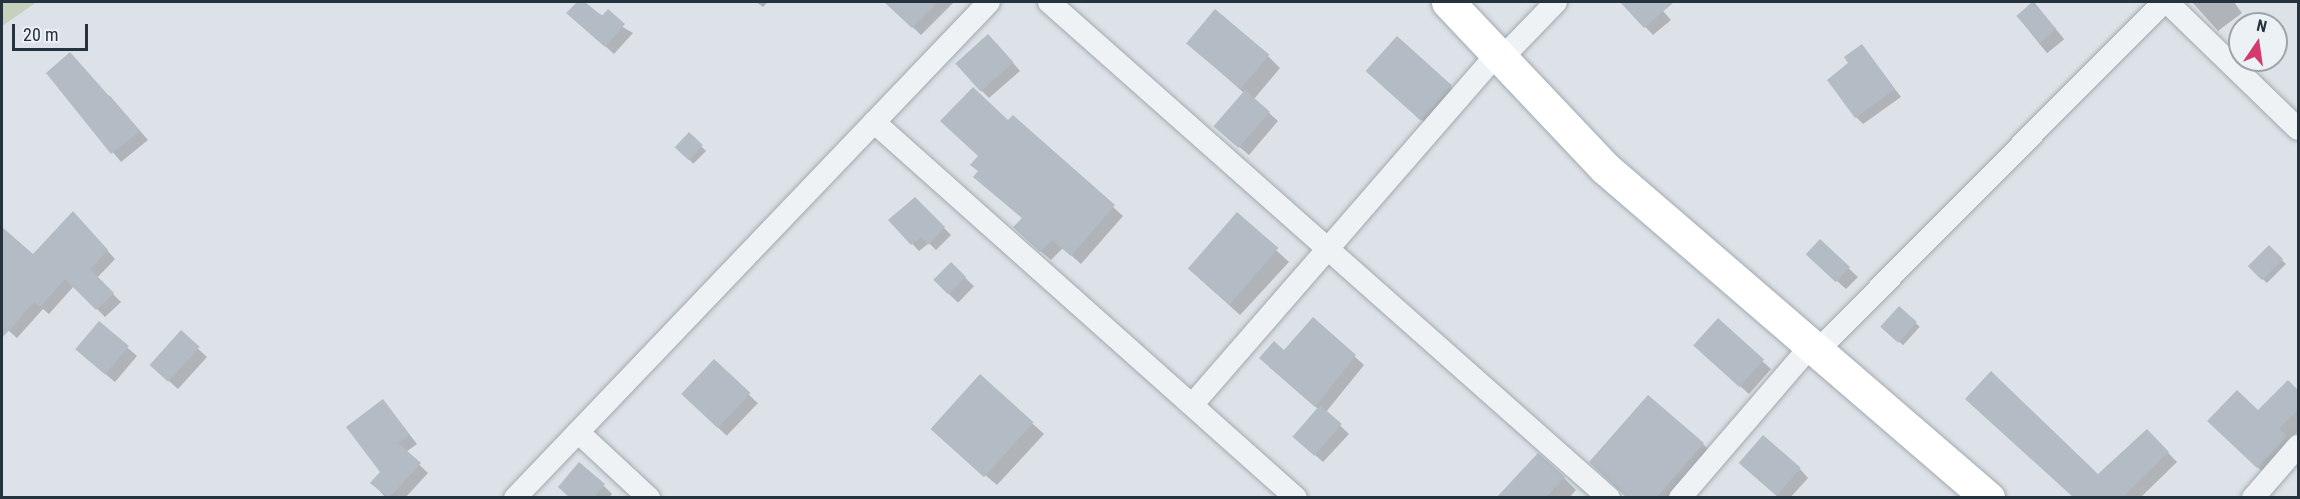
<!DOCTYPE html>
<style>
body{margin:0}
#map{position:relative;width:2300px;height:499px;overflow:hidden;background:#dce2e7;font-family:"Roboto Condensed",sans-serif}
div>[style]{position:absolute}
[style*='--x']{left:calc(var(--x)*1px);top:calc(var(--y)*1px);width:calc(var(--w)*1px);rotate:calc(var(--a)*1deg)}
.green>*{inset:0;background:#c6d1bd}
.shadow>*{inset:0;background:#0003;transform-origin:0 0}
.building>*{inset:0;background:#b3bcc4;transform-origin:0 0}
.roads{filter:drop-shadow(0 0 2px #a1aab1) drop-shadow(0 0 2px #a1aab1)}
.street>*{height:22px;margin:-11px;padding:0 11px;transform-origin:11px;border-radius:11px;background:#eff2f5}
.highway>*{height:33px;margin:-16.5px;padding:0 16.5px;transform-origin:16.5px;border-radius:16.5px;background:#fff}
span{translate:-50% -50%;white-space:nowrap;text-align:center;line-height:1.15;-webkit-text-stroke:4.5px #ebf1f5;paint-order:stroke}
.frame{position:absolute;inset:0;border:3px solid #25333e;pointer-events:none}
.north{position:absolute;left:2228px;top:12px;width:60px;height:60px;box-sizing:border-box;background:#ebf1f5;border:2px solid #9ca5ac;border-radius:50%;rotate:13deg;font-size:16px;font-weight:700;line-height:24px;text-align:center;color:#25333e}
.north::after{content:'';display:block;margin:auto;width:21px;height:27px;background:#d43a6c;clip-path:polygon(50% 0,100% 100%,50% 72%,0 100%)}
.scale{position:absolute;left:12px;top:24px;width:76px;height:27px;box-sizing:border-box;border:3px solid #25333e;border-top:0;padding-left:8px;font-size:18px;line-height:21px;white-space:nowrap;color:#25333e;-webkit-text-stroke:4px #ebf1f5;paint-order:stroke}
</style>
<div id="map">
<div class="green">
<i style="clip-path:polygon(2px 2px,37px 2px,2px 26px)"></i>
</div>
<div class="shadow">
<i style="clip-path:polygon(579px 2px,633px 33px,614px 54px,568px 13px)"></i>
<i style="clip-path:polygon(756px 2px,768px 2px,763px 7px)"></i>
<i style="clip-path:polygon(886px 2px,954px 2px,921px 35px)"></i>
<i style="clip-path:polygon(1622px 2px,1655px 2px,1671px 20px,1653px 35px)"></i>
<i style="left:2034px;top:2px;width:48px;height:22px;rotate:51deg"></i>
<i style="clip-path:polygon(2192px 2px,2234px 2px,2242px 13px,2218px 31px)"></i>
<i style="clip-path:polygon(1188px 43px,1268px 56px,1280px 68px,1254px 99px,1278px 121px,1249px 155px,1224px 134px,1244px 93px)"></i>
<i style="clip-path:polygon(997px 44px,1020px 71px,989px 98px,981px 90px)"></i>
<i style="clip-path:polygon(1862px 46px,1901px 97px,1863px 124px,1856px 117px,1850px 64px)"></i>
<i style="clip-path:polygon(48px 73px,110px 96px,148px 140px,121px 162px)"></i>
<i style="clip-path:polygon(1380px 83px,1451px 87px,1463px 99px,1434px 131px)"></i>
<i style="clip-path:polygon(1013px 117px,1123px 216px,1081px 264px,1063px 248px,1051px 260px,1024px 237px,1008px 122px)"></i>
<i style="left:689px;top:134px;width:24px;height:18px;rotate:45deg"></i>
<i style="clip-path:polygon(915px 199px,951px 235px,936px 250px,929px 243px,919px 251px,891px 221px)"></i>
<i style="clip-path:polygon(1237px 214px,1289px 262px,1240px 315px,1200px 279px)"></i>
<i style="clip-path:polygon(81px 221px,115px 259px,97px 278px,121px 302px,105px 317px,74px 286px,49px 314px,43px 309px,17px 338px,2px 325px,2px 293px,17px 276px,2px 263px,2px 228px,33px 256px)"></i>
<i style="clip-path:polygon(1820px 242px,1858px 277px,1846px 289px,1817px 263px)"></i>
<i style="left:2269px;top:247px;width:24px;height:27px;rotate:45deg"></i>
<i style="left:951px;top:264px;width:32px;height:23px;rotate:44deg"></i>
<i style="left:1899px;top:308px;width:28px;height:25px;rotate:42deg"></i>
<i style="clip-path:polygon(1313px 319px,1364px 365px,1326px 412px,1349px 434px,1323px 462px,1303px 444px,1318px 409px,1269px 367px)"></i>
<i style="clip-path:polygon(1718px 320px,1771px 369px,1749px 394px,1704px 354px)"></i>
<i style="clip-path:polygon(99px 323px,137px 356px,115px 382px,86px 358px)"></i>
<i style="clip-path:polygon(181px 333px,207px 357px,178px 389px,160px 373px)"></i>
<i style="left:714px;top:361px;width:61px;height:45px;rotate:44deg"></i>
<i style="clip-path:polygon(980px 376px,1044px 434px,997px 485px,947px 443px)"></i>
<i style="clip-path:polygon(2288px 382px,2298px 392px,2298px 431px,2289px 440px,2269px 478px,2221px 432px,2258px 412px)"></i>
<i style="clip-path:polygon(383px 401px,417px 444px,406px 452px,428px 473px,405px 498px,386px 498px,372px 483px,382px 472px)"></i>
<i style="clip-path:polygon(2147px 431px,2177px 462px,2140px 498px,2075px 498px)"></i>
<i style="clip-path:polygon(1703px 444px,1714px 455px,1674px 498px,1629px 498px)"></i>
<i style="clip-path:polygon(1800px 469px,1808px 478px,1790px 498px,1779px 498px,1748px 470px)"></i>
<i style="clip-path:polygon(1564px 478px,1576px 490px,1569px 498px,1498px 498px)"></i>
<i style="clip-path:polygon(604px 486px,612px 494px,609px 498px,571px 498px)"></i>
</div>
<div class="building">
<i style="clip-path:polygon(577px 2px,585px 2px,602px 16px,608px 9px,625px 24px,605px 47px,566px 13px)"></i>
<i style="clip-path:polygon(884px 2px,938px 2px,912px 28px)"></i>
<i style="clip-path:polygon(1620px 2px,1674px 2px,1644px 28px)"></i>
<i style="left:2032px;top:2px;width:36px;height:21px;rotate:48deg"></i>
<i style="left:1215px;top:9px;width:71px;height:45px;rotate:40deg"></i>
<i style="left:988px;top:34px;width:38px;height:44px;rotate:48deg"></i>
<i style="left:1397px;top:36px;width:74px;height:47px;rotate:42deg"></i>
<i style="clip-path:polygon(1862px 44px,1895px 89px,1855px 118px,1827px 80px,1848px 63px,1844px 57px)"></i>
<i style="clip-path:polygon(70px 52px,140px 131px,111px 154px,46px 73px)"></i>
<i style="clip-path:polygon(973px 87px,1008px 120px,1013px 115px,1115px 205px,1071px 256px,1052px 240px,1040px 252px,1013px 227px,1022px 218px,973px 177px,978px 171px,970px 165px,978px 156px,940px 121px)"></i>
<i style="left:1245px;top:90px;width:33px;height:48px;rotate:41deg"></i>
<i style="left:689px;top:132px;width:19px;height:21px;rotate:43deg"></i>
<i style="clip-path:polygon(915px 197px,945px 227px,928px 245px,921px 237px,911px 245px,888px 220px)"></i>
<i style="clip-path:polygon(73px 211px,108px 250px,90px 269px,114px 293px,96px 310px,65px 279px,40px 307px,34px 302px,2px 338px,2px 227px,33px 254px)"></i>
<i style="left:1237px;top:212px;width:55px;height:75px;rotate:41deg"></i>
<i style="left:1820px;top:239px;width:41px;height:21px;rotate:43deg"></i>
<i style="left:2269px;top:245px;width:20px;height:30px;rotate:45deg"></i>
<i style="left:951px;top:262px;width:21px;height:25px;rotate:45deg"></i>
<i style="left:1899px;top:306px;width:24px;height:28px;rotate:42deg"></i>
<i style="clip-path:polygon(1313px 317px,1356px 355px,1315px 407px,1259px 358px,1274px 341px,1284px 350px)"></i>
<i style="left:1718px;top:318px;width:62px;height:37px;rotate:42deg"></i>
<i style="left:99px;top:321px;width:39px;height:37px;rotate:40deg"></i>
<i style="left:181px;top:330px;width:25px;height:47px;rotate:42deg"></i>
<i style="left:714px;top:359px;width:50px;height:48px;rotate:43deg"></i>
<i style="clip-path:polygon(1991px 371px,2098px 474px,2147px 429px,2169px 452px,2121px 498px,2074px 498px,1965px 399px)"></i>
<i style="left:980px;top:374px;width:72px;height:74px;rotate:42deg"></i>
<i style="clip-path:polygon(2288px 380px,2298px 390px,2298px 409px,2279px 429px,2287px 436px,2257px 468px,2207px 421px,2237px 390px,2258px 410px)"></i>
<i style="clip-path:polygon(1648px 395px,1704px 443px,1656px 498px,1627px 498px,1589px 462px)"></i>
<i style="clip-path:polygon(383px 399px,410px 435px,398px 443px,421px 463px,389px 498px,370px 483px,380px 472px,346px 427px)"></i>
<i style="left:1320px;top:405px;width:29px;height:42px;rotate:41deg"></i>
<i style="left:1763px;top:435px;width:50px;height:37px;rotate:41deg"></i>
<i style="clip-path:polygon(1538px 453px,1565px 477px,1545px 498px,1496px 498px)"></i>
<i style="clip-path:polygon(579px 462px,605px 484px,593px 498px,570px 498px,558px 487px)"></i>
</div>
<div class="roads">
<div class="street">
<i style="--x:1049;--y:2;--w:748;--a:41.53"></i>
<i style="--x:2167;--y:2;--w:182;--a:44.1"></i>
<i style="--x:1501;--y:59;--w:79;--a:-46"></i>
<i style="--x:874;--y:122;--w:565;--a:41.7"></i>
<i style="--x:1816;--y:352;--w:494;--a:-45.2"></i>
<i style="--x:1192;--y:405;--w:465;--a:-49"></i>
<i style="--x:578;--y:432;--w:97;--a:42.9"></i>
<i style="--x:515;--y:498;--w:686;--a:-46.3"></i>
<i style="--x:1680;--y:498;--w:199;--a:-49.3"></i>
<i style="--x:2253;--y:498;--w:69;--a:-49.1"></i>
</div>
<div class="highway">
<i style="--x:1448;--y:2;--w:228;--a:46.6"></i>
<i style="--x:1605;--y:168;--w:506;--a:40.75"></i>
</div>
</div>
<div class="frame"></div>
<div class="north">N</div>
<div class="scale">20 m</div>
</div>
